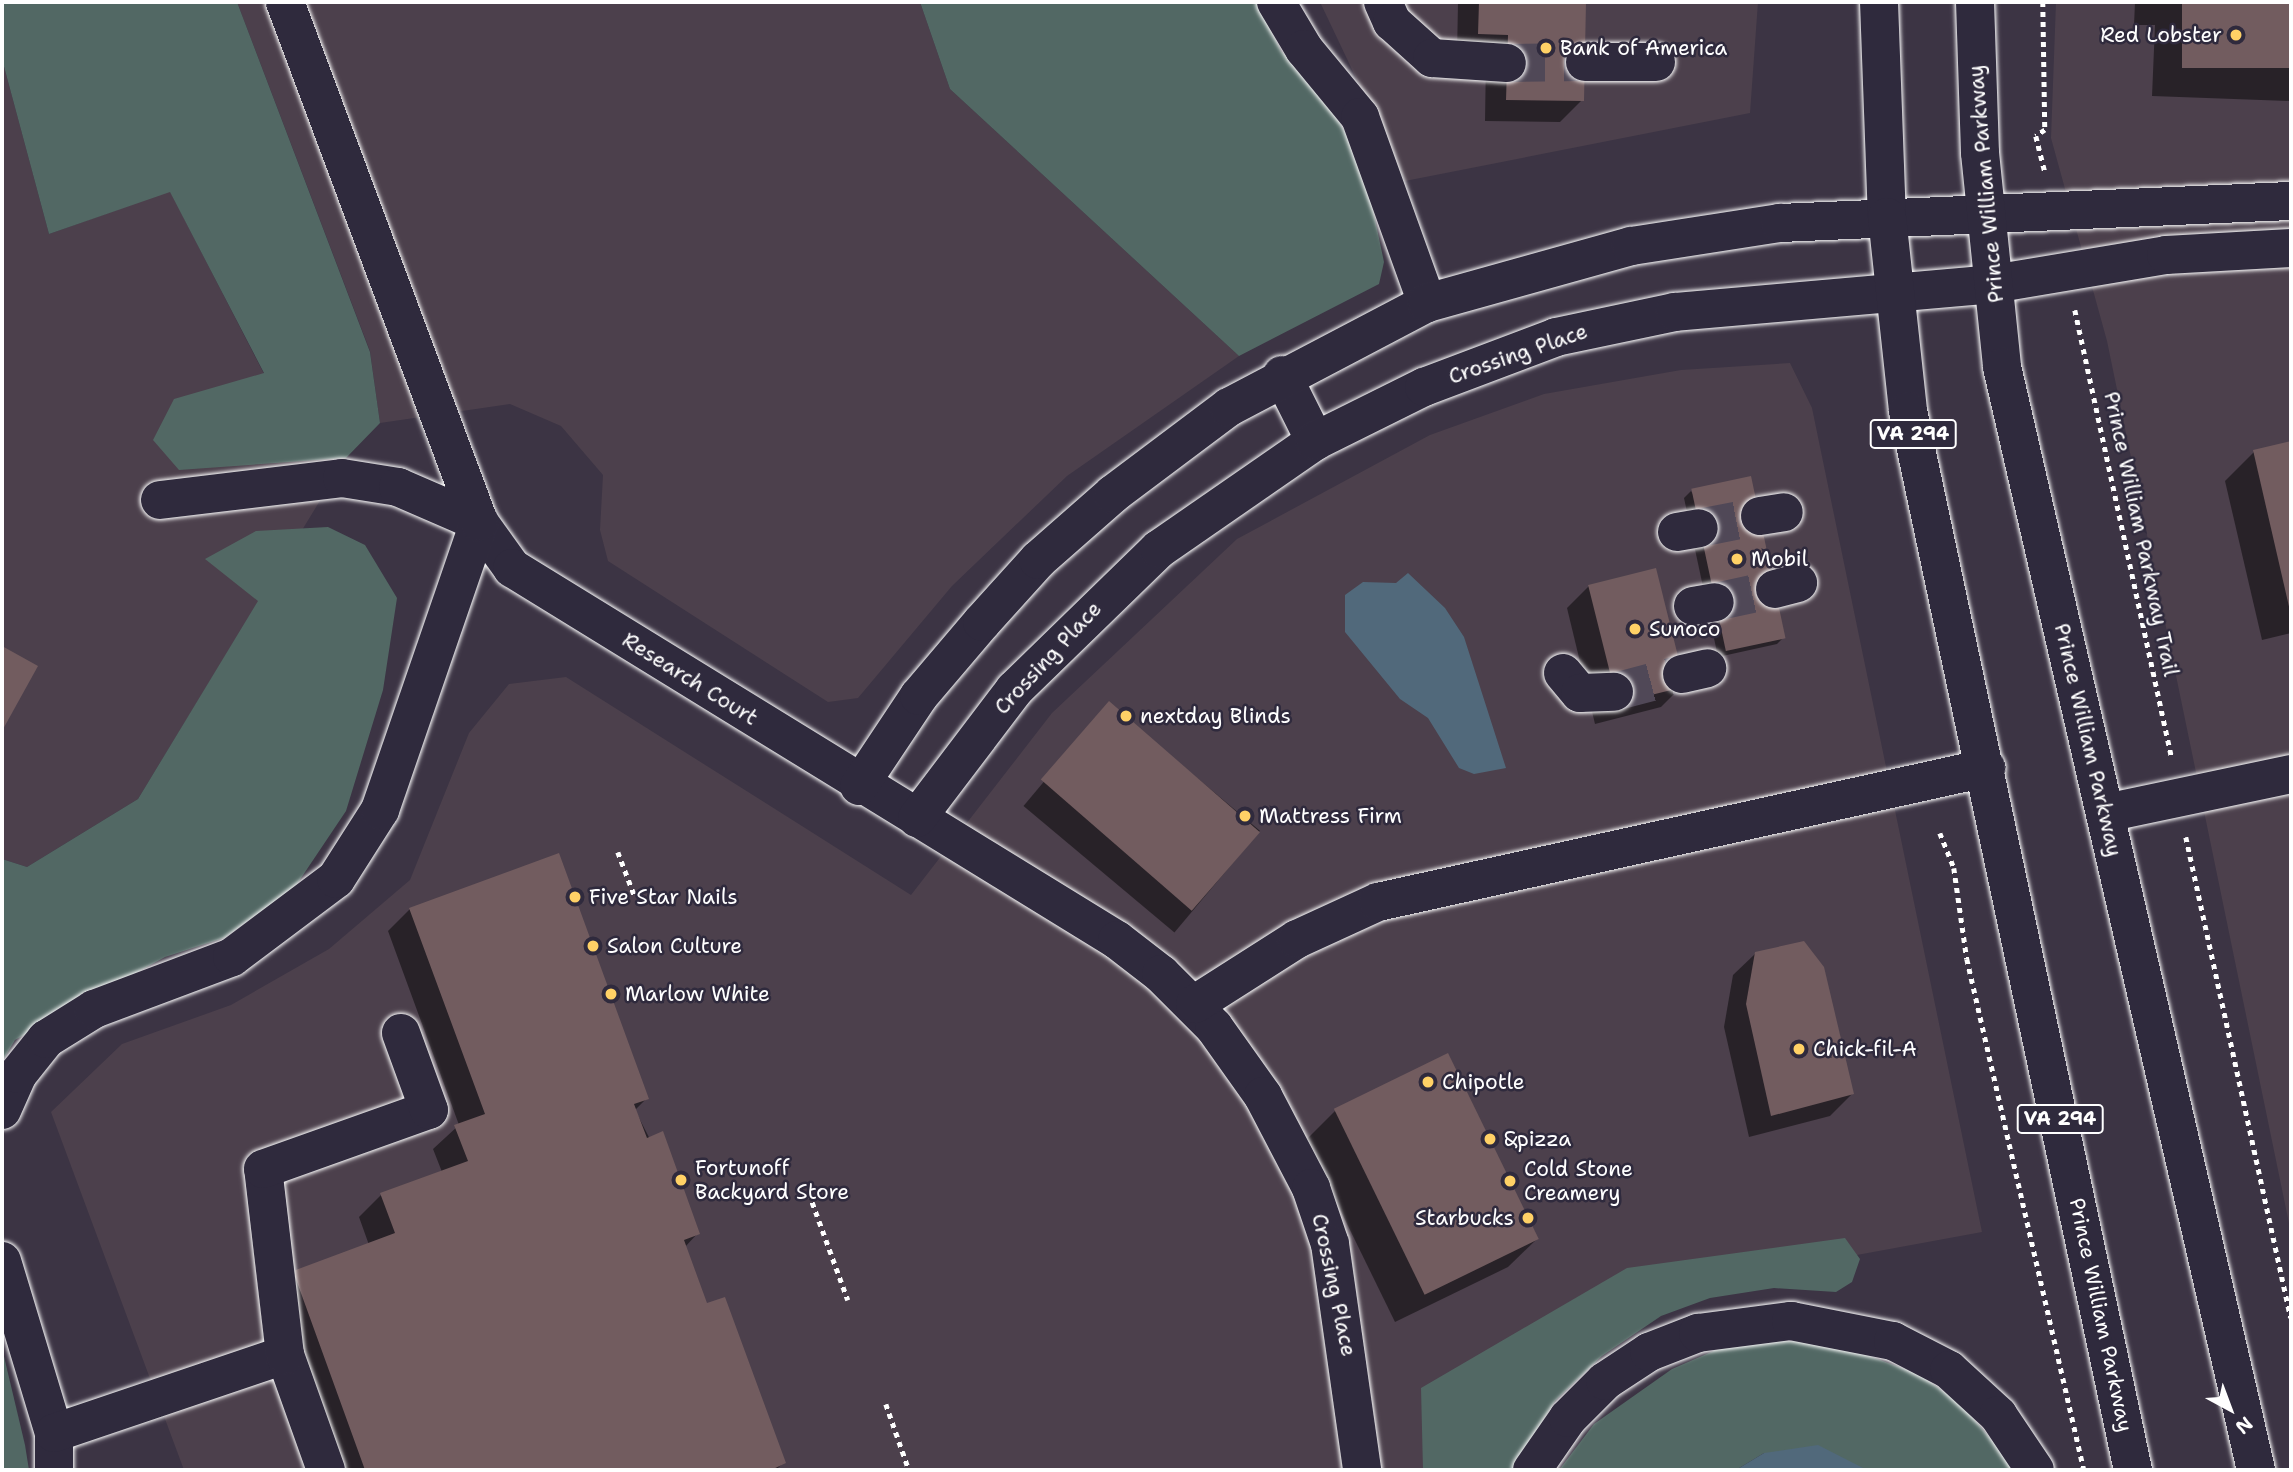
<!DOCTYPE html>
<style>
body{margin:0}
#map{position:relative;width:2293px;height:1472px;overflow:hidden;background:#3c3444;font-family:"Shantell Sans",sans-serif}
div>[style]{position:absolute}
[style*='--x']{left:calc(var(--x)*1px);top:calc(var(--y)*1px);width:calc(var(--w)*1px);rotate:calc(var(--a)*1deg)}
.built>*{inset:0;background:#4c404c}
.green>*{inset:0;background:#526864}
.water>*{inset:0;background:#51697b}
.shadow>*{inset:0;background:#0007;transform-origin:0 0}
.building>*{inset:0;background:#725c5f;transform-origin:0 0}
.minor-tunnel>*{height:38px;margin-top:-19px;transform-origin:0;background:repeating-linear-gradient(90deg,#504857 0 38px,transparent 0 57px)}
.path>*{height:4.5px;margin-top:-2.25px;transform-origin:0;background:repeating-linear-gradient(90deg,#fff 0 5px,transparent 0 10px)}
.roads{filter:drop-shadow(0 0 2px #fff) drop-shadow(0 0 2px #fff)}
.minor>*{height:38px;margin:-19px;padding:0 19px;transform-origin:19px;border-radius:19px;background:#2f2a3d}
.highway>*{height:38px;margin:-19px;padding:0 19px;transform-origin:19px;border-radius:19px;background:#2f2a3d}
.dots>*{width:19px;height:19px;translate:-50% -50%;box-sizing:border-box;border:4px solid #2f2a3d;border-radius:50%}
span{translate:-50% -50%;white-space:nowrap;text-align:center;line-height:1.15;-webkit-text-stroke:5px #2f2a3d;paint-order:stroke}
.shield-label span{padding:2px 5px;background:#2f2a3d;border:2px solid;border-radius:5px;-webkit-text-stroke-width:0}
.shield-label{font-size:19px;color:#fff;font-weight:700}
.poi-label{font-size:21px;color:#fff}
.right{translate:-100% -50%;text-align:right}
.left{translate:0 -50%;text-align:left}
.street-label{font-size:21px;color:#fff}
.frame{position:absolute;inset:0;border:4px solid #fff;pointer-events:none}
.north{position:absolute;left:2195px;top:1374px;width:70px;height:70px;-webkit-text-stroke:5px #2f2a3d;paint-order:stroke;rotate:139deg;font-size:19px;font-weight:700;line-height:28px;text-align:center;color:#fff}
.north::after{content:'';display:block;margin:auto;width:24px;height:32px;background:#fff;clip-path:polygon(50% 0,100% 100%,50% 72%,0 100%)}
</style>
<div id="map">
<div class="built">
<i style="clip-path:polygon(237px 2px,920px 2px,950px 89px,1239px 356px,1067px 476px,952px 586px,858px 698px,828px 702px,608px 561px,600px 530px,603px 475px,561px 426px,510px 404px,380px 423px,370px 351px)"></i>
<i style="clip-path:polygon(1320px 2px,1758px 2px,1750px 113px,1405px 181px)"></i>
<i style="clip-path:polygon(2056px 2px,2291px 2px,2291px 1233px,2107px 341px,2051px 138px)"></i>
<i style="clip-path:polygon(2px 59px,49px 234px,170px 191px,264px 374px,346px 458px,138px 799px,27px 867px,2px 859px)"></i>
<i style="clip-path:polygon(1790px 363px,1812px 408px,1982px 1232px,1682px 1287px,1457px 1470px,184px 1470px,51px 1112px,122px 1044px,231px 1005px,329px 949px,410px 880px,469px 733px,509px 684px,566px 677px,911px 895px,1052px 713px,1237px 539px,1430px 435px,1544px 394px,1681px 370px)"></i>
</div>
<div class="green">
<i style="clip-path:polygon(2px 2px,237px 2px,370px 352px,380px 423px,346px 458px,179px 470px,153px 440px,174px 399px,264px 373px,170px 192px,49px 234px,2px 59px)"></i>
<i style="clip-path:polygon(920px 2px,1257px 2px,1281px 51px,1324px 94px,1364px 167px,1384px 262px,1379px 284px,1239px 356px,950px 89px)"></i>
<i style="clip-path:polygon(328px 527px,365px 545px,397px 598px,383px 690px,346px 811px,295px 887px,224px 938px,165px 957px,15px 1040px,2px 1062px,2px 859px,27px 867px,138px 799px,258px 601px,205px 559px,256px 531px)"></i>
<i style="clip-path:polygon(1845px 1238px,1860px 1259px,1852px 1282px,1836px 1292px,1774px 1288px,1710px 1298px,1661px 1316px,1602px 1356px,1555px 1401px,1512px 1470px,1423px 1470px,1421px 1388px,1627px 1268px)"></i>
<i style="clip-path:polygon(1775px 1341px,1830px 1342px,1919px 1374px,1961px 1404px,2017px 1470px,1867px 1470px,1764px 1453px,1736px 1470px,1559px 1470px,1594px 1424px,1672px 1369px,1718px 1349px)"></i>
<i style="clip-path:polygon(2px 1348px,25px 1445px,29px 1470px,2px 1470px)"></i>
</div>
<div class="water">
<i style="clip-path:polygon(1408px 573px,1445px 608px,1464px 637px,1506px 768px,1474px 774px,1459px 768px,1428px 718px,1400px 699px,1345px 632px,1345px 595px,1363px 582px,1396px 583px)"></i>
<i style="clip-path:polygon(1818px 1445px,1867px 1470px,1736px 1470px,1764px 1453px)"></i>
</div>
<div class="shadow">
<i style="clip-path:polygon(1458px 2px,1584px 2px,1582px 100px,1560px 122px,1485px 121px,1486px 56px,1457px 55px)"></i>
<i style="clip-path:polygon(2135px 2px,2291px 2px,2291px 101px,2152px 96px,2155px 25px,2134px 25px)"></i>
<i style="clip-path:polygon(2291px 443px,2291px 633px,2262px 640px,2225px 481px,2254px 452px)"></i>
<i style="clip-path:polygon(1691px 491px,1784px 637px,1777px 644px,1718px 657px,1684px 498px)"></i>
<i style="clip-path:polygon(1589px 586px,1683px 685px,1661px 707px,1595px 724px,1567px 608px)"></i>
<i style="left:1109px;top:704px;width:197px;height:133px;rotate:40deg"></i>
<i style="clip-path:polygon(410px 909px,647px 1098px,635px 1110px,698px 1233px,685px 1247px,706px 1305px,784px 1462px,776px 1470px,335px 1470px,271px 1295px,293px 1273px,369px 1245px,359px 1217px,381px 1195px,442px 1172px,433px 1149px,459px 1125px,388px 931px)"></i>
<i style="clip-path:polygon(1756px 953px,1852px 1094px,1830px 1116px,1749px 1137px,1724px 1027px,1733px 975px)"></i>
<i style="clip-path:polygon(1335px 1111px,1537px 1239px,1508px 1267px,1395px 1322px,1306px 1140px)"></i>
</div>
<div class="building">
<i style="clip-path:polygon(1479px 2px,1586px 2px,1584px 101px,1506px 100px,1508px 35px,1478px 34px)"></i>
<i style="left:2182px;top:2px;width:109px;height:66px"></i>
<i style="clip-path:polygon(2291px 441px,2291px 611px,2290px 611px,2253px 450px)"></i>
<i style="left:1751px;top:476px;width:166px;height:61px;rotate:78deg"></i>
<i style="left:1656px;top:568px;width:122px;height:70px;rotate:76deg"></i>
<i style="clip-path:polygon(2px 646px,38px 666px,2px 731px)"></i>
<i style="left:1109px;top:701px;width:200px;height:104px;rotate:41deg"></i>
<i style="clip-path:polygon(559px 853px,649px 1099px,634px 1104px,647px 1138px,663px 1131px,700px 1234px,684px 1240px,707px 1303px,725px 1297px,786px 1463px,771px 1470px,365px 1470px,293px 1271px,395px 1233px,380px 1193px,468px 1161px,454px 1125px,485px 1114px,409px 908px)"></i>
<i style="clip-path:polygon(1804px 941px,1824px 967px,1854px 1094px,1771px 1116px,1746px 1004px,1755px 952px)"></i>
<i style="left:1448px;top:1053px;width:207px;height:127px;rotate:64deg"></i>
</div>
<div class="minor-tunnel">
<i style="--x:1507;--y:63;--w:78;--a:-0.7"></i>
<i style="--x:1699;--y:528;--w:62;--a:-11.1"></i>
<i style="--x:1715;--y:602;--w:61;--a:-12.2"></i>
<i style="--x:1614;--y:692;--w:70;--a:-14.8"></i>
</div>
<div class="path">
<i style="--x:2043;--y:2;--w:128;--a:89.1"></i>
<i style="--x:2045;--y:130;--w:11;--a:146"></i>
<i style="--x:2036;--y:136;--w:37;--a:76"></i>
<i style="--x:2075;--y:310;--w:459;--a:77.8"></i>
<i style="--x:1940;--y:833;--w:38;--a:68"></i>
<i style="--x:1954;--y:868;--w:92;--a:81.9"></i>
<i style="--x:1967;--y:959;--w:524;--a:77.1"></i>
<i style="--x:2186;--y:837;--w:492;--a:77.7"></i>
<i style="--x:618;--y:852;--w:48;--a:69.3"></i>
<i style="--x:809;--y:1193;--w:114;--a:70"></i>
<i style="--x:886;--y:1404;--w:70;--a:70.8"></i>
</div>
<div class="roads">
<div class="minor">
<i style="--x:1276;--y:2;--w:55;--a:59.2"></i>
<i style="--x:1304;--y:49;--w:88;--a:50.5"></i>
<i style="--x:1360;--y:117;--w:198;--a:70.2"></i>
<i style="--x:1383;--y:2;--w:22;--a:66"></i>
<i style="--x:1392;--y:22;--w:54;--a:42"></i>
<i style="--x:1432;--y:58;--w:75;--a:3.8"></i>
<i style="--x:1585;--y:62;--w:71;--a:0"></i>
<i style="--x:1282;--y:375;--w:74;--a:63.4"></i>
<i style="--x:160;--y:500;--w:183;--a:-6.9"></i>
<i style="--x:342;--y:478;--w:57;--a:9.1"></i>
<i style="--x:398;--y:487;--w:88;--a:23.4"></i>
<i style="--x:479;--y:522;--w:57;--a:54.3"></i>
<i style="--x:512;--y:568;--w:710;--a:31.59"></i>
<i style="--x:1117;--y:940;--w:56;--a:37.7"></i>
<i style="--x:1161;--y:974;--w:75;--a:45"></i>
<i style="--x:1214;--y:1027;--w:85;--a:54.6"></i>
<i style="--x:1263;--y:1096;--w:104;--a:62.4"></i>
<i style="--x:1311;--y:1188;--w:59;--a:71.3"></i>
<i style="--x:1330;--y:1244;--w:228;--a:81.9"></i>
<i style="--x:1760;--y:516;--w:24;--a:-9"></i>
<i style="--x:1677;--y:532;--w:22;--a:-10"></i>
<i style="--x:1775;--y:589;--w:24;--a:-15"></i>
<i style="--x:1693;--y:606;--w:22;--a:-10"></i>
<i style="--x:1563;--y:673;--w:26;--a:50"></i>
<i style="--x:1580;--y:693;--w:34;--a:-2"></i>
<i style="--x:1682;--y:674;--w:26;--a:-13"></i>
<i style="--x:859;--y:786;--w:108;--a:-56.3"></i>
<i style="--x:919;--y:696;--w:97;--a:-49.6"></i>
<i style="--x:982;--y:622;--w:84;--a:-47.9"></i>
<i style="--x:1038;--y:560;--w:100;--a:-41.3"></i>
<i style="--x:1113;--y:494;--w:145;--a:-36.9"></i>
<i style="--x:1229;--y:407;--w:224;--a:-27.7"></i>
<i style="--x:1427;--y:303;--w:212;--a:-15.6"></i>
<i style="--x:1631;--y:246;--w:151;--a:-8.8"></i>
<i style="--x:1780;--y:223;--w:511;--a:-2.47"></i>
<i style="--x:2106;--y:813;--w:189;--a:-11.9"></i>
<i style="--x:917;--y:818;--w:161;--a:-52.8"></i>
<i style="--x:1014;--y:690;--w:202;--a:-44.2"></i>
<i style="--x:1159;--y:549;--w:190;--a:-34.7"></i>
<i style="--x:1315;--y:441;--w:122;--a:-26.4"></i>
<i style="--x:1424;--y:387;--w:141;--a:-20.7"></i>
<i style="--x:1556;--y:337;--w:122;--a:-11.9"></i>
<i style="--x:1675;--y:312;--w:319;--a:-5"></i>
<i style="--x:1993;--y:284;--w:175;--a:-9.5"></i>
<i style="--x:2166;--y:255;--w:125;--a:-3.2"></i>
<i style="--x:1195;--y:1004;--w:121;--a:-32.5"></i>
<i style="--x:1297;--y:939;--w:89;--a:-24.6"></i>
<i style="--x:1378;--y:902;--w:623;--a:-12.43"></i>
<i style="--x:2;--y:1110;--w:39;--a:-66"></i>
<i style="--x:18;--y:1074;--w:45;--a:-51.3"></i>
<i style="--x:46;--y:1039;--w:57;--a:-32"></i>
<i style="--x:94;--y:1009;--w:147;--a:-20.6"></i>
<i style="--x:232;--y:957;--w:130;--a:-36.9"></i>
<i style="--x:336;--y:879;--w:82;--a:-57.5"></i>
<i style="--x:380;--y:810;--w:305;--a:-71"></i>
<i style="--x:479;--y:522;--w:555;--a:-110.46"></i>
<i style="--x:2;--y:1261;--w:180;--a:73.2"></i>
<i style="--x:54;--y:1433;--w:37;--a:90"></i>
<i style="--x:54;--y:1433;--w:244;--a:-18.7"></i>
<i style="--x:326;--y:1470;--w:122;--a:-109.6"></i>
<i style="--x:285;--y:1355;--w:187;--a:-96.7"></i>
<i style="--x:263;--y:1169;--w:176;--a:-19.6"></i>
<i style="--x:429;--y:1110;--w:82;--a:-110"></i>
</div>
<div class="highway">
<i style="--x:1879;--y:2;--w:215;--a:87.9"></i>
<i style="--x:1887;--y:217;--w:195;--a:83.8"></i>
<i style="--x:1908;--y:411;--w:1083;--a:78.01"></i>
<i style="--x:1975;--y:2;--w:151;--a:88.1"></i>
<i style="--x:1980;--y:153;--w:215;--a:84.1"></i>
<i style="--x:2002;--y:367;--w:1132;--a:77.03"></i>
<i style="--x:1532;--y:1470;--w:63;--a:-55.3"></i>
<i style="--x:1568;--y:1418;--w:52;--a:-45"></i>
<i style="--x:1605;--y:1381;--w:53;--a:-33.4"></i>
<i style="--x:1649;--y:1352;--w:53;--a:-21.2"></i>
<i style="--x:1698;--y:1333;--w:94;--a:-7.4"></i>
<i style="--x:1791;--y:1321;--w:104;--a:11.1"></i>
<i style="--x:1893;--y:1341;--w:63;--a:27.4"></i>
<i style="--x:1949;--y:1370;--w:67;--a:42.6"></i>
<i style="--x:1998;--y:1415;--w:66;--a:56.1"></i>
</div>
</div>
<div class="dots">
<i style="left:2236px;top:35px;background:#ffd166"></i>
<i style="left:1546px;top:48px;background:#ffd166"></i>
<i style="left:1737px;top:559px;background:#ffd166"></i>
<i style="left:1635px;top:629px;background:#ffd166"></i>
<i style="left:1126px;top:716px;background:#ffd166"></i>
<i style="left:1245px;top:816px;background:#ffd166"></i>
<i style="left:575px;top:897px;background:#ffd166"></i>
<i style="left:593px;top:946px;background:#ffd166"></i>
<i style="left:611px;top:994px;background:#ffd166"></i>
<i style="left:1799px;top:1049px;background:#ffd166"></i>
<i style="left:1428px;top:1082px;background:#ffd166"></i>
<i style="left:1490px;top:1139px;background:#ffd166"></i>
<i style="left:681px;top:1180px;background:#ffd166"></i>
<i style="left:1510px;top:1181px;background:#ffd166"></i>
<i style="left:1528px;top:1218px;background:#ffd166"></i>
</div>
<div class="shield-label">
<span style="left:1913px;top:434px">VA 294</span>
<span style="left:2060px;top:1119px">VA 294</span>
</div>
<div class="poi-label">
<span class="right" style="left:2222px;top:35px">Red Lobster</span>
<span class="left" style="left:1560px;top:48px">Bank of America</span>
<span class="left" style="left:1751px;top:559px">Mobil</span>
<span class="left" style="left:1649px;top:629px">Sunoco</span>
<span class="left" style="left:1140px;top:716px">nextday Blinds</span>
<span class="left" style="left:1259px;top:816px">Mattress Firm</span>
<span class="left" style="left:589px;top:897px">Five Star Nails</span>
<span class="left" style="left:607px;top:946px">Salon Culture</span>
<span class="left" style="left:625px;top:994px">Marlow White</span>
<span class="left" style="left:1813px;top:1049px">Chick-fil-A</span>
<span class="left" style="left:1442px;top:1082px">Chipotle</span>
<span class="left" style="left:1504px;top:1139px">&amp;pizza</span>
<span class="left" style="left:695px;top:1180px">Fortunoff<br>Backyard Store</span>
<span class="left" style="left:1524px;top:1181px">Cold Stone<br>Creamery</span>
<span class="right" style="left:1514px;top:1218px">Starbucks</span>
</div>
<div class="street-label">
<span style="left:1986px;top:184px;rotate:-95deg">Prince William Parkway</span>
<span style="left:1518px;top:354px;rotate:-19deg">Crossing Place</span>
<span style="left:2141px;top:534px;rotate:78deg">Prince William Parkway Trail</span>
<span style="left:1048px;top:658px;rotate:-47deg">Crossing Place</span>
<span style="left:690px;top:679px;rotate:32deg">Research Court</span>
<span style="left:2088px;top:740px;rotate:77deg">Prince William Parkway</span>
<span style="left:1334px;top:1285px;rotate:78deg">Crossing Place</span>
<span style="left:2101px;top:1315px;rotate:78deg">Prince William Parkway</span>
</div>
<div class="frame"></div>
<div class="north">N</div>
</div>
